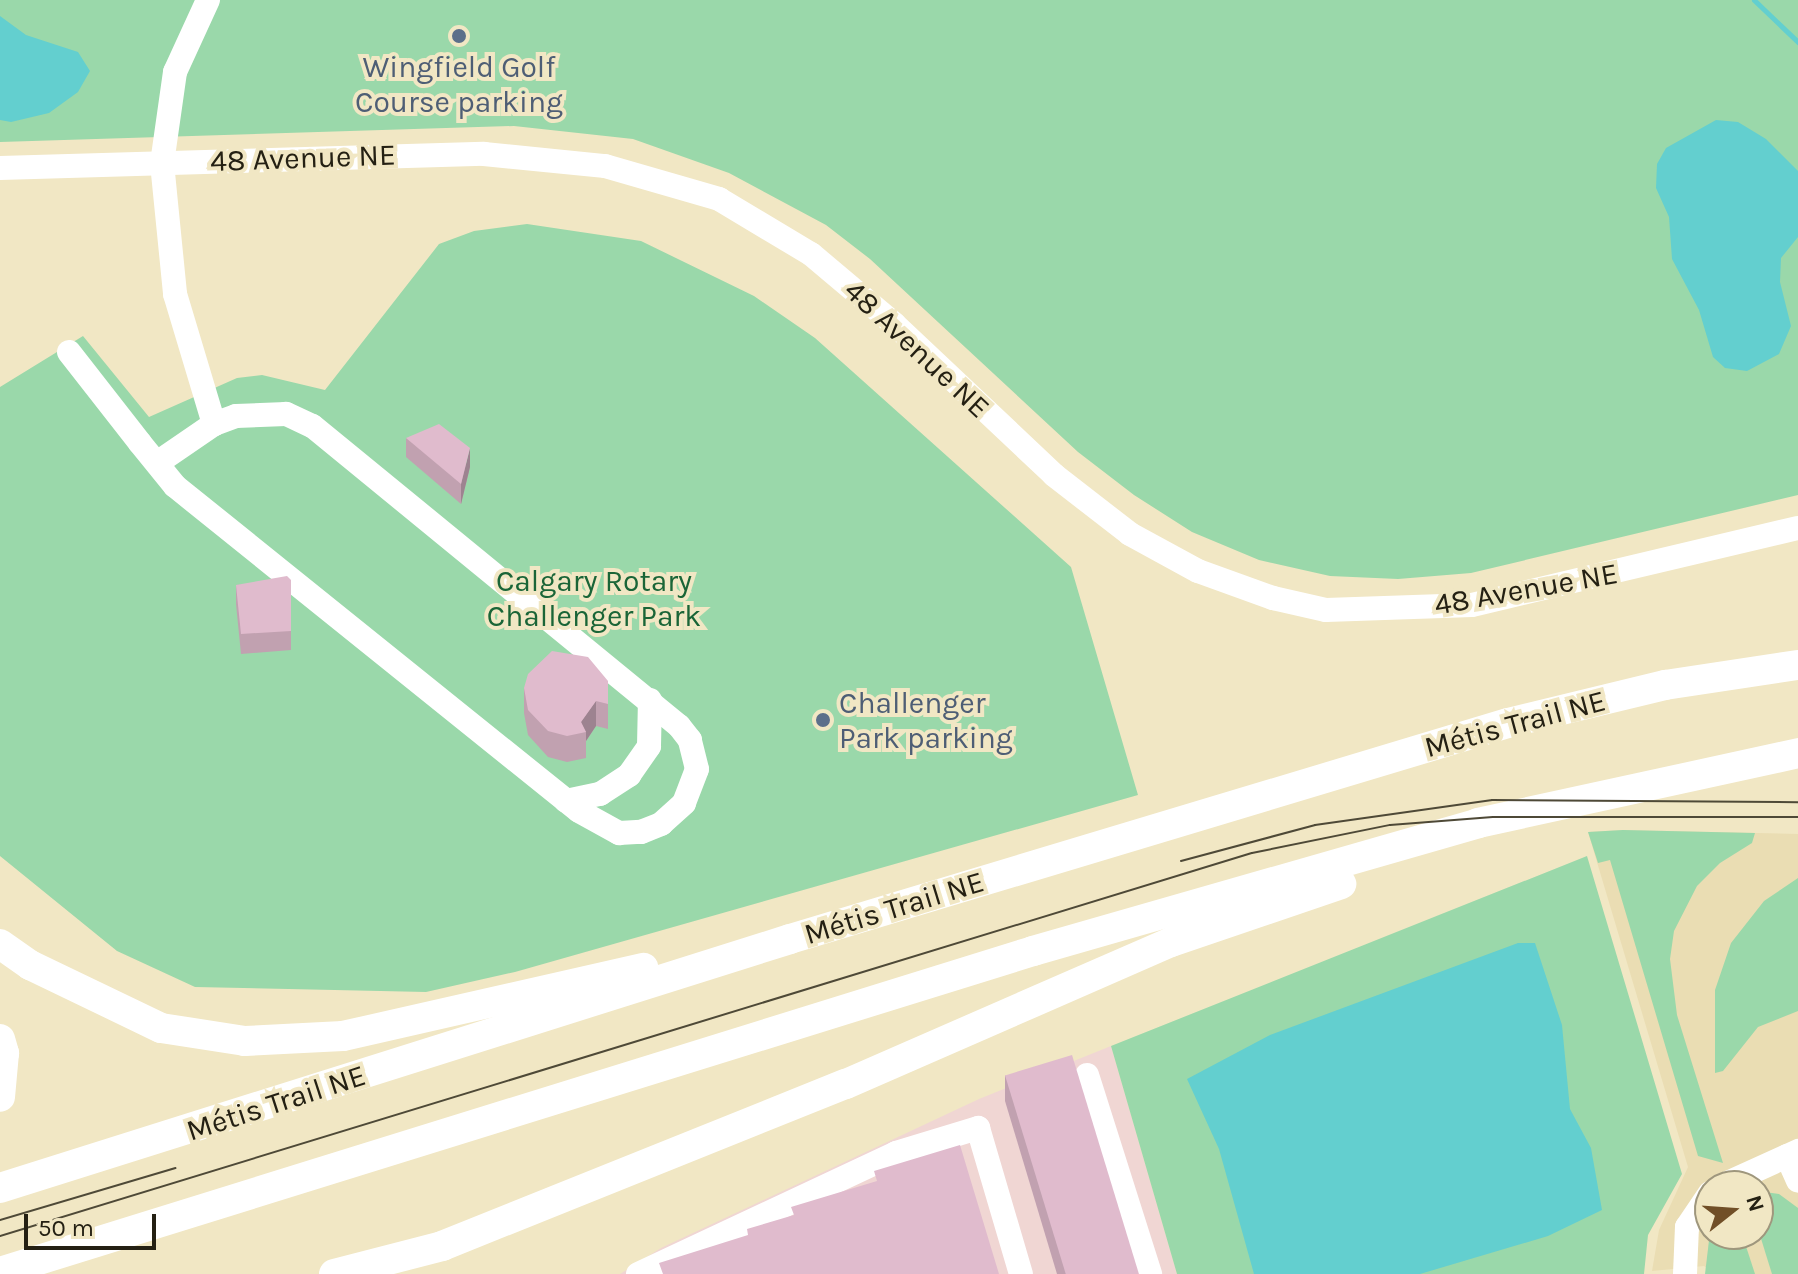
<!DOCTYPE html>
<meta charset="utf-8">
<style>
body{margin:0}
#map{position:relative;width:1798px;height:1274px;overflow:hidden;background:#f1e7c4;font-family:Karla,sans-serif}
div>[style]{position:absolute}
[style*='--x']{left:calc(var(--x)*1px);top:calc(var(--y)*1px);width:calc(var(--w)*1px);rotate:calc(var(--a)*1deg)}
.built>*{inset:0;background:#eaddb3}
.industrial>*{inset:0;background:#f0d6d3}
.green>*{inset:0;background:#9ad8aa}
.water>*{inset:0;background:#63cfcf}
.stream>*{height:5px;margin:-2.5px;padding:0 2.5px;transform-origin:2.5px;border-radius:2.5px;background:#63cfcf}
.minor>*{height:24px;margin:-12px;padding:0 12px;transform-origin:12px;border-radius:12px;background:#fff}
.major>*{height:30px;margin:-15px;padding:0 15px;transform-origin:15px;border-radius:15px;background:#fff}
.tram>*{height:2px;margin:-1px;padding:0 1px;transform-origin:1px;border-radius:1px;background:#4e4937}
.wall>*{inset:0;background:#c1a1b0}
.shaded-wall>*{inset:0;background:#9d8390}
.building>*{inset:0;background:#e0bbcd;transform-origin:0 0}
.dots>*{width:22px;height:22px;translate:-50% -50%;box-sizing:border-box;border:4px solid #f1e7c4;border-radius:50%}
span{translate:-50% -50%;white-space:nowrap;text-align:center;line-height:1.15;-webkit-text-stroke:8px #f1e7c4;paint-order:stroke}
.service-label{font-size:30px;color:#4e5e75}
.left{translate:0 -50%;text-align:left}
.street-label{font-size:30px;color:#242013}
.park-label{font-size:30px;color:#1a6537}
.north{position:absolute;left:1694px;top:1170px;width:80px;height:80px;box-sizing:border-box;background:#f1e7c4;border:2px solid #9f977d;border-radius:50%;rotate:73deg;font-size:22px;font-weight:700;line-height:32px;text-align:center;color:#242013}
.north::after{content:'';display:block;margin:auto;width:28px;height:36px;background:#714f27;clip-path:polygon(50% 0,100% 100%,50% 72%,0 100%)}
.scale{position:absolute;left:24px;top:1214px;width:132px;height:36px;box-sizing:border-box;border:4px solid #242013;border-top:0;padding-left:10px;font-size:24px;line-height:28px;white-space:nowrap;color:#242013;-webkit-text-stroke:6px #f1e7c4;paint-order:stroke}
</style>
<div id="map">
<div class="built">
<i style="clip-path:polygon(evenodd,1623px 830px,1798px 834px,1798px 1274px,1715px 1274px,1704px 1266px,1652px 1271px,1659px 1230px,1688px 1167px,1588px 832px,1623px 830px,1710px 1186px,1758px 1186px,1758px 1234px,1710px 1234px,1710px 1186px)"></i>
</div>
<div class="industrial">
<i style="clip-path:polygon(1111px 1046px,1177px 1274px,620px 1274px,661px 1248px,979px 1099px)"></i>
</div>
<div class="green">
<i style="clip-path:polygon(0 0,1798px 0,1798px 495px,1471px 573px,1398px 579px,1330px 576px,1259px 560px,1192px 532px,1134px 495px,1078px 452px,870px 259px,826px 225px,729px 173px,633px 139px,514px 126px,0 142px)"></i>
<i style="clip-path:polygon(527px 224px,641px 241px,754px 296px,815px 338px,1071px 567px,1138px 795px,515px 972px,426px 992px,195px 987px,117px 951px,0 856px,0 387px,83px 336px,149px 417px,237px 378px,262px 375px,325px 390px,439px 244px,474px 231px)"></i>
<i style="clip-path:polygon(1623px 830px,1755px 833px,1752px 843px,1720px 863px,1697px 886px,1674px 931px,1670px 959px,1677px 1015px,1723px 1163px,1698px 1156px,1610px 860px,1598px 863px,1588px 832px)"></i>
<i style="clip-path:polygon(1587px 856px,1682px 1174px,1648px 1235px,1644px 1274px,1177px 1274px,1111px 1046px)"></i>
<i style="clip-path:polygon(1798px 878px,1798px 1011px,1758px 1027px,1723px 1071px,1715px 1073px,1715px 990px,1731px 943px,1764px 901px)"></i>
<i style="clip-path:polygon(1758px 1191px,1779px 1194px,1798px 1208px,1798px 1274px,1772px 1274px,1758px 1229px)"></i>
<i style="clip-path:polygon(1710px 1232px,1742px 1234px,1755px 1274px,1705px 1274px)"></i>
</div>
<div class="water">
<i style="clip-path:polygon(0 16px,26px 35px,78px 52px,90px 71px,78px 92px,49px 113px,11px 122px,0 120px)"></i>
<i style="clip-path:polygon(1716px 120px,1738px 122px,1766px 139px,1798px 171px,1798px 237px,1781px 258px,1780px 282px,1791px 326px,1779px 354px,1747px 371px,1725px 368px,1713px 357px,1699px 310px,1672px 259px,1669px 217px,1656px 188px,1657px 164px,1666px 148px)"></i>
<i style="clip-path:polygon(1518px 943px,1535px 943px,1562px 1025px,1570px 1109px,1591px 1148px,1602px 1210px,1548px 1236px,1420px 1274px,1254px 1274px,1219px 1149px,1187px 1079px,1270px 1035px)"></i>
</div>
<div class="stream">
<i style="--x:1754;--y:0;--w:61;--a:43.7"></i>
</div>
<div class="minor">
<i style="--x:208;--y:0;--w:79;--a:114.6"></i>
<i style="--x:175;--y:72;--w:92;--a:98.1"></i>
<i style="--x:162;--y:163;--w:132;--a:84.3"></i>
<i style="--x:175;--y:294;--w:136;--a:73.3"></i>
<i style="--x:0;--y:168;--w:484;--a:-1.7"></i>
<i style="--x:484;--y:154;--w:122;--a:5.7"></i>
<i style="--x:605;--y:166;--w:119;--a:16.1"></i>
<i style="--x:719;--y:199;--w:107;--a:30.9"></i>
<i style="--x:811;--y:254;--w:109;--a:40.1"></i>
<i style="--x:894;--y:324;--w:220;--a:43.3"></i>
<i style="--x:1054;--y:475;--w:96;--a:37.8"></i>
<i style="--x:1130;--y:534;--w:77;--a:28.6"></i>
<i style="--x:1198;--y:571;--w:80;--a:19.8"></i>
<i style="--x:1273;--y:598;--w:54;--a:12.8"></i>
<i style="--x:1326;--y:610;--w:146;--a:-2"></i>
<i style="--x:1472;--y:605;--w:335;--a:-13.3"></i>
<i style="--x:69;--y:352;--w:115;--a:52"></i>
<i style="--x:140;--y:443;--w:55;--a:50.9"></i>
<i style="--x:175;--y:486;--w:518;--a:38.82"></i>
<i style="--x:579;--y:811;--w:46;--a:28.8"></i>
<i style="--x:619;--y:833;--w:22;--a:-3"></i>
<i style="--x:641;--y:832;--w:22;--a:-22"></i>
<i style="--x:661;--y:824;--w:31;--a:-42"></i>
<i style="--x:684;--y:803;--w:36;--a:-69"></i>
<i style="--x:697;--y:769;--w:30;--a:-104"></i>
<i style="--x:690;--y:740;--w:18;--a:-128"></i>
<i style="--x:679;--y:726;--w:474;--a:-140.7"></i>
<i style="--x:312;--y:426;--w:29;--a:-155"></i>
<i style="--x:286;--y:414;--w:50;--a:177.7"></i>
<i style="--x:236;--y:416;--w:23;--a:160"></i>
<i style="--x:214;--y:424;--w:69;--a:145.6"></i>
<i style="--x:566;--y:801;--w:35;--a:-12"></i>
<i style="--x:600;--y:794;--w:35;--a:-33"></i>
<i style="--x:629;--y:775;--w:35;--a:-55"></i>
<i style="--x:649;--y:746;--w:46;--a:-88.8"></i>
<i style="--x:1087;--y:1075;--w:209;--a:72.4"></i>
<i style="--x:1787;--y:1156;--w:27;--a:66"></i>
<i style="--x:1721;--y:1186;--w:85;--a:-24.4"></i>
<i style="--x:638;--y:1274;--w:285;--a:-25.1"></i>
<i style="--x:896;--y:1153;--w:86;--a:-17"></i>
<i style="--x:978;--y:1128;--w:152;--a:73.6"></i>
<i style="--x:1685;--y:1274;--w:47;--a:-87.6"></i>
<i style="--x:1687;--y:1227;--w:41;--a:-55.9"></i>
</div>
<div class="major">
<i style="--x:0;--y:944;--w:37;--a:35"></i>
<i style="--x:30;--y:965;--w:145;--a:25.7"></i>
<i style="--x:161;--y:1028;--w:85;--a:8.8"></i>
<i style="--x:245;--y:1041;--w:98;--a:-2.9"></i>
<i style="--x:343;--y:1036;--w:308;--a:-12.8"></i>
<i style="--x:0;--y:1039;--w:15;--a:74"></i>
<i style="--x:4;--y:1053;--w:44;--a:95.2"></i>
<i style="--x:0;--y:1188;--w:828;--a:-17.49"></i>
<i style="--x:790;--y:939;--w:750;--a:-16.74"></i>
<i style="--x:1508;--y:723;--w:162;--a:-13.6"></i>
<i style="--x:1665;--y:685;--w:134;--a:-8.6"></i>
<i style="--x:0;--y:1272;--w:1082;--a:-17.26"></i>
<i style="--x:1033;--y:951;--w:463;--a:-16"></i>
<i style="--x:1478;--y:823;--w:328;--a:-12.3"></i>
<i style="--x:334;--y:1274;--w:112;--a:-14.5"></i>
<i style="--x:442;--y:1246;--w:435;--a:-21.9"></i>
<i style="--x:846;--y:1084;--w:355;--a:-23.6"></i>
<i style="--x:1171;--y:942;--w:180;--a:-18.8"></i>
</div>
<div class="tram">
<i style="--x:1181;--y:861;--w:139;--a:-15"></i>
<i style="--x:1315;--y:825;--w:179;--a:-8"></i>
<i style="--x:1492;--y:800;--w:306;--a:0.4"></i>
<i style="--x:0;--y:1220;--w:183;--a:-16.5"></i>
<i style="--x:0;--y:1236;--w:1309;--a:-17.01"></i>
<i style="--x:1252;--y:853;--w:141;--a:-11.5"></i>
<i style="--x:1390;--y:825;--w:103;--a:-4.4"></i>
<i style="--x:1493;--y:817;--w:305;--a:0"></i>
</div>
<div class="wall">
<i style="clip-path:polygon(406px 438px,470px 467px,461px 504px,406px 457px)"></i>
<i style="clip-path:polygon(291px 580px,291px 650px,241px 654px,236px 604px,236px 585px)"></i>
<i style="clip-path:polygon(608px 681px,608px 729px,596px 726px,586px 741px,586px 758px,567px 762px,548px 757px,528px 735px,524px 713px,524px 688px)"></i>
<i style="clip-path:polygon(1005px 1075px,1138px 1274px,1057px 1274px,1005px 1101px)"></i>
</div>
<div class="shaded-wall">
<i style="clip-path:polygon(470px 448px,470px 467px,461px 504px,461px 484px)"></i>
<i style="clip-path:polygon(596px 701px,596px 726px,586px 741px,586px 732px,581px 722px)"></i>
</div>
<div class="building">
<i style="clip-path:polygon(439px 424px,470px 448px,461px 484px,406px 438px)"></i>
<i style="clip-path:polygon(287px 576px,291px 580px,291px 631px,241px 634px,236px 585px)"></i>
<i style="clip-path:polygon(552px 651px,588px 657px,608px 681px,608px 704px,596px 701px,581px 722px,586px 732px,567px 736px,548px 731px,528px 710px,524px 688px,528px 674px)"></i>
<i style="left:1072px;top:1055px;width:229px;height:70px;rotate:73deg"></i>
<i style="clip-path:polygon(960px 1145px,999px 1274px,663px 1274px,659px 1263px,748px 1235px,747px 1229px,794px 1215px,791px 1207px,877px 1181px,874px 1171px)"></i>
</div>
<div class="dots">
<i style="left:459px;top:36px;background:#5c6f8a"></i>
<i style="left:823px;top:720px;background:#5c6f8a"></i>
</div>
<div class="service-label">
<span style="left:459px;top:84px">Wingfield Golf<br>Course parking</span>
<span class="left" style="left:839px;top:720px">Challenger<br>Park parking</span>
</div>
<div class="street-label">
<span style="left:303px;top:158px;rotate:-2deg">48 Avenue NE</span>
<span style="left:917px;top:349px;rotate:43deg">48 Avenue NE</span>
<span style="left:1526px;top:589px;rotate:-10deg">48 Avenue NE</span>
<span style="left:1515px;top:724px;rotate:-15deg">Métis Trail NE</span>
<span style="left:894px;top:908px;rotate:-17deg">Métis Trail NE</span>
<span style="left:276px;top:1103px;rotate:-18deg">Métis Trail NE</span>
</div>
<div class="park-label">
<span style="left:594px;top:598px">Calgary Rotary<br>Challenger Park</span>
</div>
<div class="north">N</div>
<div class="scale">50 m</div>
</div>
